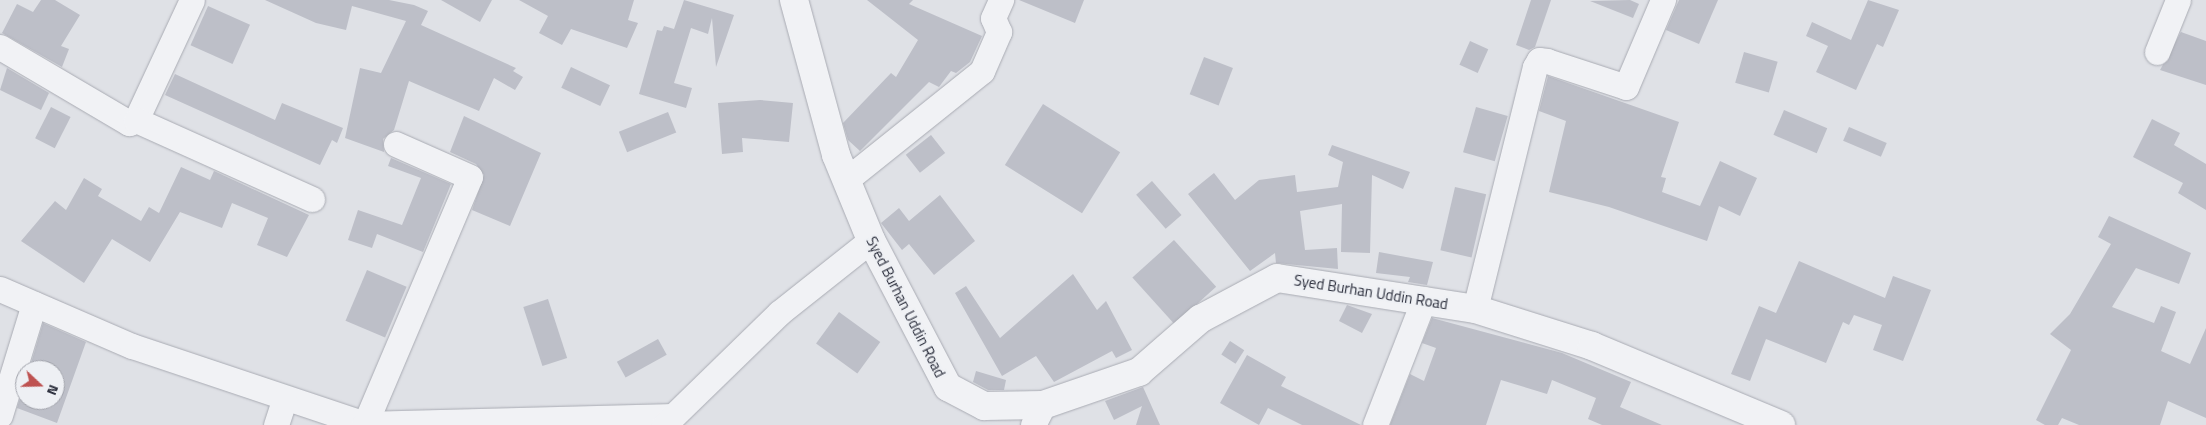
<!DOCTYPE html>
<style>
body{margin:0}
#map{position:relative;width:2206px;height:425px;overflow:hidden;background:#dfe1e6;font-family:"Titillium Web",sans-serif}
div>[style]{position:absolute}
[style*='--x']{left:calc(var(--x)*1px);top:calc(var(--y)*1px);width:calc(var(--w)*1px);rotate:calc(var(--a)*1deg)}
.building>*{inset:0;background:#bdbfc8;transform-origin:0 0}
.roads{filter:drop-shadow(0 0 1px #a9abb3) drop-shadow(0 0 1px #a9abb3)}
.minor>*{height:25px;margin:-12.5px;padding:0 12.5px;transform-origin:12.5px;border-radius:12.5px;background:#f1f2f5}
.tertiary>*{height:28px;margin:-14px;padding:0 14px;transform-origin:14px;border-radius:14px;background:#f1f2f5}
span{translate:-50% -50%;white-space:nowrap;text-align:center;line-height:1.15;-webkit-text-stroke:4px #eef0f4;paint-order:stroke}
.street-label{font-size:15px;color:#2a2d3b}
.north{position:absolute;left:15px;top:360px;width:50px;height:50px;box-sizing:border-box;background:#eef0f4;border:1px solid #a0a2aa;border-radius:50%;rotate:111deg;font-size:14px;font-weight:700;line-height:20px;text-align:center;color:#2a2d3b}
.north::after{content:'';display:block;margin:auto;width:18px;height:22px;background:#be5251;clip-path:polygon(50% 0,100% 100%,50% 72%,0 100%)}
</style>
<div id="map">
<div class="building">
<i style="clip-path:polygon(41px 0,55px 0,80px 15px,61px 46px,69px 49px,62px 67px,2px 33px,17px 4px,33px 12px)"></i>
<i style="clip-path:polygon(265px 0,389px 0,414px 5px,428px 11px,421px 25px,516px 68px,513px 71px,523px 77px,515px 90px,494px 78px,479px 111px,409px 81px,394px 130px,383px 139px,384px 152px,345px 138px,360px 68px,381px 73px,406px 21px,352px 6px,346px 30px,316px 23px)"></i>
<i style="clip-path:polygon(441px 0,492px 0,480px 22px)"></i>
<i style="clip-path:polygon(519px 0,634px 0,628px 20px,638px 23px,627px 48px,571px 29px,562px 45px,539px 33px,548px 16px)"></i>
<i style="clip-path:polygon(684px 0,734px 15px,716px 67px,712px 18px,708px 34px,691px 28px,674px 83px,692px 88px,686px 108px,639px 94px,657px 30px,662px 31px,664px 26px,674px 29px)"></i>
<i style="clip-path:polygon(867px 0,913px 0,909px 4px,982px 36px,970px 62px,956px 73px,951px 71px,939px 87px,929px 82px,860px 151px,848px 140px,843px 123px,891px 73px,896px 77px,918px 40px)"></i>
<i style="clip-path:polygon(1019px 0,1084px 0,1075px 23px)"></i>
<i style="clip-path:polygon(1531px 0,1551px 0,1535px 47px,1529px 50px,1516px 45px)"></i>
<i style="clip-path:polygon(1630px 0,1639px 4px,1633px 18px,1590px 1px)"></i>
<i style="clip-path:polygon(1679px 0,1718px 0,1699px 44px,1666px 30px)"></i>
<i style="clip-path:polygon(1868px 0,1899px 10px,1883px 47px,1877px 44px,1856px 90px,1816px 72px,1828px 46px,1806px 36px,1812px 22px,1851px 40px)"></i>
<i style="left:208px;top:6px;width:46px;height:43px;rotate:24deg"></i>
<i style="clip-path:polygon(2181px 32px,2206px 41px,2206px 85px,2160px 70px)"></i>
<i style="left:1470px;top:41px;width:20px;height:26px;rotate:24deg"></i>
<i style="left:1744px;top:52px;width:35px;height:32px;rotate:16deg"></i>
<i style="left:1204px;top:57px;width:31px;height:40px;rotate:21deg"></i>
<i style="left:571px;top:67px;width:43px;height:23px;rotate:25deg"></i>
<i style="clip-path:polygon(7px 68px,49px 93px,41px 110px,0 90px)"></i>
<i style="clip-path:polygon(175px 74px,275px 120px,282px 103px,343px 128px,337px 143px,332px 140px,320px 165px,165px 95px)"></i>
<i style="clip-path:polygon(1548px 76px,1679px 122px,1661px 177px,1666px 178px,1662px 192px,1700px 206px,1720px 161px,1757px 178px,1740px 216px,1719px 206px,1707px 241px,1609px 207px,1549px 192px,1566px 121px,1539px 111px)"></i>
<i style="clip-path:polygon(760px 100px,793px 103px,789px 142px,742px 138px,743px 152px,722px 154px,718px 103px)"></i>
<i style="left:1043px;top:104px;width:91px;height:72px;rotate:32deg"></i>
<i style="left:51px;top:107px;width:22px;height:35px;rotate:27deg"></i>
<i style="left:1476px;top:107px;width:33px;height:47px;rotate:16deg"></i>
<i style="left:1784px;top:110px;width:47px;height:27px;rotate:23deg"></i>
<i style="left:668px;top:112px;width:22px;height:53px;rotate:68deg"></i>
<i style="clip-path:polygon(464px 116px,541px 153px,510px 226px,472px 210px,484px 175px,476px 164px,450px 152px)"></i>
<i style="clip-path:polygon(2152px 119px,2180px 133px,2174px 145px,2206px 164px,2206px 210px,2178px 193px,2183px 183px,2133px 157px)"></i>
<i style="left:1849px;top:127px;width:41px;height:15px;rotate:23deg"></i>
<i style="left:931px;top:135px;width:23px;height:32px;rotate:52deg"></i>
<i style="clip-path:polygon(1332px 145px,1410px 172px,1403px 189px,1372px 175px,1370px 253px,1341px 252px,1342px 204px,1300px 211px,1305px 250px,1337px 248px,1338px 269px,1276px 263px,1275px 253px,1250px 271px,1188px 194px,1214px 173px,1235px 200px,1259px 180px,1295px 175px,1297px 192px,1338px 187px,1343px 162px,1328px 155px)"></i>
<i style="clip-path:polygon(391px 158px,451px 184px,423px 252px,377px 234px,372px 248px,348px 240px,358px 210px,402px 225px,421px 178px,388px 166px)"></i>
<i style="clip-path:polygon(181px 167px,210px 180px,214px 171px,309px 215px,287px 257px,257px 245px,268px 218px,232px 203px,222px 228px,180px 212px,150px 262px,112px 239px,84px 283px,21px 241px,55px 201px,66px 210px,84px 178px,102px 189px,98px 196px,141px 221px,149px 207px,159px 213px)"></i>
<i style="left:1152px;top:181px;width:45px;height:21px;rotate:49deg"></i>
<i style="left:1455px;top:187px;width:32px;height:65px;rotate:13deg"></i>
<i style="clip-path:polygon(940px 195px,975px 241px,934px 275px,909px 244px,902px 250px,881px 223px,899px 208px,909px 221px)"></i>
<i style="clip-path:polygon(2109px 216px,2191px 253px,2179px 284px,2136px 268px,2112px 307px,2154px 323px,2161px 306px,2176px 312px,2161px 351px,2190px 364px,2206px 328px,2206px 418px,2168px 401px,2160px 425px,2079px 425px,2062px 418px,2058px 425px,2045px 425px,2036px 420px,2071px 350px,2050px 334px,2070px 314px,2111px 244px,2098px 237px)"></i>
<i style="left:1174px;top:240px;width:63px;height:56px;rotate:48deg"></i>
<i style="clip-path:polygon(1379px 252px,1433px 262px,1427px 285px,1408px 282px,1410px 277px,1376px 273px)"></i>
<i style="clip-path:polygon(1799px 261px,1885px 298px,1893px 276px,1931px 290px,1903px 361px,1873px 350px,1882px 325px,1854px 315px,1849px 325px,1843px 322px,1826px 363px,1766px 339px,1750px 381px,1731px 374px,1759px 306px,1776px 313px)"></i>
<i style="left:367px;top:270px;width:43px;height:55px;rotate:23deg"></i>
<i style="clip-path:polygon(1073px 274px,1097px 310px,1106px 301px,1132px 350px,1116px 358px,1112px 351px,1054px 382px,1036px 356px,1002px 376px,955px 293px,966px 286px,1000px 338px)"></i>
<i style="left:548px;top:299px;width:62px;height:26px;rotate:72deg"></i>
<i style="clip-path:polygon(1347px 305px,1372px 314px,1362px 333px,1339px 321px)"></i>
<i style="left:839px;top:312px;width:51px;height:39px;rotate:36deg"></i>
<i style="clip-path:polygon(1432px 318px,1562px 353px,1631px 382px,1620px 407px,1662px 425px,1602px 425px,1588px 419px,1596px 398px,1552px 380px,1547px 394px,1501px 380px,1486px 425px,1390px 425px,1410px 374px,1424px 381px,1436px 348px,1422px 343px)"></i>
<i style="clip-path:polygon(43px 323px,86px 342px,57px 423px,17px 408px,25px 382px,25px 400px,55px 400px,55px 370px,29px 370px)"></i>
<i style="left:658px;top:339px;width:18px;height:47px;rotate:61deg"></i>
<i style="left:1230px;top:341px;width:17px;height:16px;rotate:33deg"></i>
<i style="clip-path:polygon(1247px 355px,1286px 377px,1281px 386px,1361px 425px,1302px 425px,1268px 408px,1259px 425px,1220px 403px)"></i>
<i style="clip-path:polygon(976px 371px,1006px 380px,1004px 390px,988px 390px,973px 382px)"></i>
<i style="clip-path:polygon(1143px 387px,1160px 425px,1136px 425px,1142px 406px,1114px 420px,1105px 401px)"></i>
</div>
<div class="roads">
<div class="minor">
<i style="--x:0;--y:47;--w:150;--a:30.5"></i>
<i style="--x:129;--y:123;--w:8;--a:-23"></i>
<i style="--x:136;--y:120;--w:132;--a:-65"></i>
<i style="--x:2157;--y:52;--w:56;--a:-68"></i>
<i style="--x:136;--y:120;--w:193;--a:24.2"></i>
<i style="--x:846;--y:180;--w:174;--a:-38.7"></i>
<i style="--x:982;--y:71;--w:43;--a:-66.4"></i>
<i style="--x:999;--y:32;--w:15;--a:-113"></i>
<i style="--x:993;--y:18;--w:20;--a:-66"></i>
<i style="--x:0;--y:289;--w:144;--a:23.4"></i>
<i style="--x:132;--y:346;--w:246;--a:18.5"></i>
<i style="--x:365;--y:424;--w:307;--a:-1.5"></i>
<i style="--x:1475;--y:309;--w:249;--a:-76.1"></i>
<i style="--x:1535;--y:67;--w:8;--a:-60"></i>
<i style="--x:1539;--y:60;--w:8;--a:7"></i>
<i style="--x:1547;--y:61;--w:83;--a:18.2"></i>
<i style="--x:1626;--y:87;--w:95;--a:-67"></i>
<i style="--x:0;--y:415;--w:116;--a:-73"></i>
<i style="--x:365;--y:424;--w:268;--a:-67"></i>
<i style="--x:470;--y:177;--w:81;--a:-156"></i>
<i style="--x:276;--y:425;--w:26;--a:-72"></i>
<i style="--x:664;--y:425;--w:161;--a:-44.2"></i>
<i style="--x:779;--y:313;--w:117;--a:-38.4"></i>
<i style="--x:1033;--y:425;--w:22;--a:-63"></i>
<i style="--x:1375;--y:425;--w:135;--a:-68.7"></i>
</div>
<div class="tertiary">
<i style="--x:794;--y:0;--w:161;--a:74.8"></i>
<i style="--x:836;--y:155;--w:92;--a:67.6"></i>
<i style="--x:871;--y:240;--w:166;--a:62.4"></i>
<i style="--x:948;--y:387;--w:41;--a:27.8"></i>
<i style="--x:984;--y:406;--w:59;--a:-1"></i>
<i style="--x:1043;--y:405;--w:102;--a:-19"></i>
<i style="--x:1139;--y:372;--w:81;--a:-41"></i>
<i style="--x:1200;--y:319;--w:87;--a:-28"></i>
<i style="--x:1277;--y:278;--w:200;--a:8.9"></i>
<i style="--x:1475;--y:309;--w:123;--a:17.5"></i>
<i style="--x:1592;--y:346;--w:205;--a:22.7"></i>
</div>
</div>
<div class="street-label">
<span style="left:1371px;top:292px;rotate:9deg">Syed Burhan Uddin Road</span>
<span style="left:906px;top:307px;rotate:63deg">Syed Burhan Uddin Road</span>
</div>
<div class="north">N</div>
</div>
